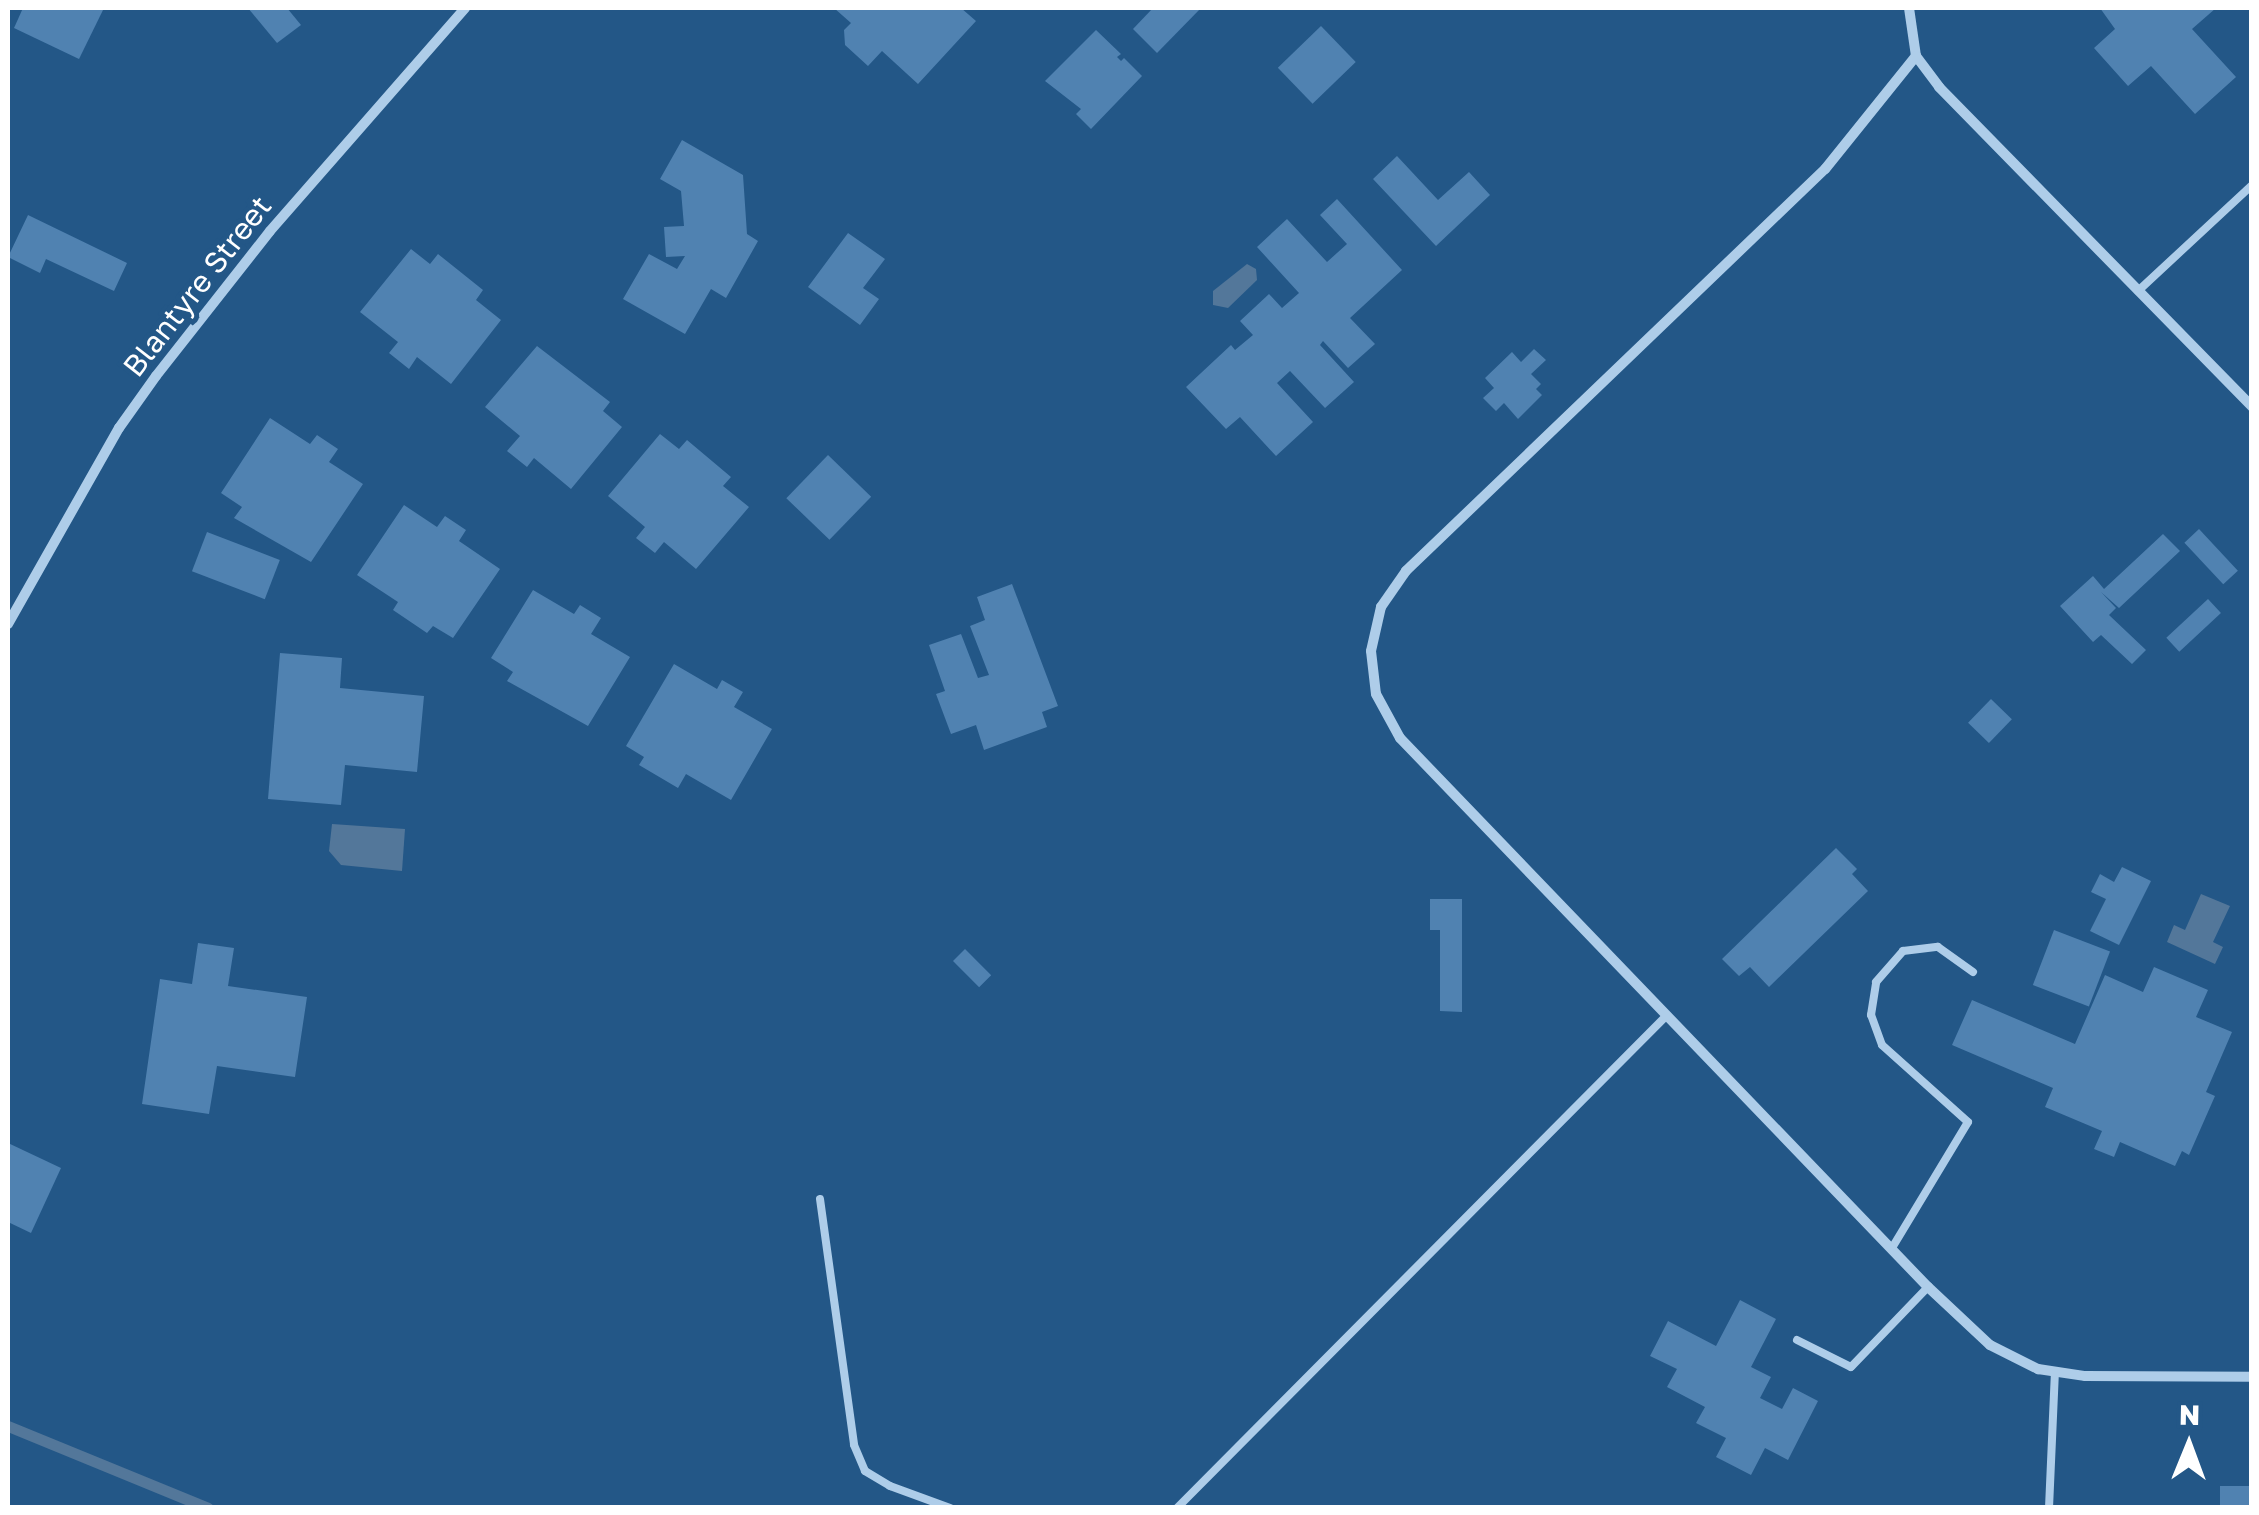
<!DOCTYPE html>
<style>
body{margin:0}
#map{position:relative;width:2259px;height:1515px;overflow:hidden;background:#235787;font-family:"Golos Text",sans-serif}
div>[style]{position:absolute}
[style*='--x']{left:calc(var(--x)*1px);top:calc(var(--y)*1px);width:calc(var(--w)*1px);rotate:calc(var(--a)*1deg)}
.water>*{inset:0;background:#53779a}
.stream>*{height:11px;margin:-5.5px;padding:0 5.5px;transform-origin:5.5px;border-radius:5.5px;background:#53779a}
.building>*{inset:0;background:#5082b1;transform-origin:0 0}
.service>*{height:8px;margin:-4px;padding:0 4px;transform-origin:4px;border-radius:4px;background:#aecde9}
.minor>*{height:10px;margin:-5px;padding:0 5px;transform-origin:5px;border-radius:5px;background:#aecde9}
span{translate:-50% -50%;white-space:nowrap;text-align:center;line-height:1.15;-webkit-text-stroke:10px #235787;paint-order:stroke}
.street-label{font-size:30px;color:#fff}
.frame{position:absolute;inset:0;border:10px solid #fff;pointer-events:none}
.north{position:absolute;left:2139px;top:1395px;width:100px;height:100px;-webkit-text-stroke:8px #235787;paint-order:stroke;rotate:1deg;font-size:28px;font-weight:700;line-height:40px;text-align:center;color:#fff}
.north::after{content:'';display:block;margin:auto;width:35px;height:45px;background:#fff;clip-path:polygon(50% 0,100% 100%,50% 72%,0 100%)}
</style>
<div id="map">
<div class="water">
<i style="clip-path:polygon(1247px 264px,1256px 269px,1257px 280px,1228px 308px,1213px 305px,1213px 291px)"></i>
<i style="clip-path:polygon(332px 824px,405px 829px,402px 871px,341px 865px,329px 851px)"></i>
<i style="clip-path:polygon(2201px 894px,2230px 906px,2213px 942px,2223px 947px,2215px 964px,2167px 942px,2174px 925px,2185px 930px)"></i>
</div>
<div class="stream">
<i style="--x:8;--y:1426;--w:216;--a:22.3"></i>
</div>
<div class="building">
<i style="clip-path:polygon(23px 8px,104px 8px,79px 59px,14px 28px)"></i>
<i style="clip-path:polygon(248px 8px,287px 8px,301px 25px,277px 43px)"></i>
<i style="clip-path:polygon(834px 8px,961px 8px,976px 21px,918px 84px,882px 51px,868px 66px,845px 45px,844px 30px,851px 23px)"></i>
<i style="clip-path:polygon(1153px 8px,1201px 8px,1157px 53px,1133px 29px)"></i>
<i style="clip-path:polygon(2100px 8px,2216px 8px,2192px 29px,2236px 77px,2195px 114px,2151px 66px,2128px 86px,2094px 48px,2115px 29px)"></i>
<i style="left:1321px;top:26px;width:50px;height:60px;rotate:46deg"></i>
<i style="clip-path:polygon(1096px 30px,1121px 54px,1117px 57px,1121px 61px,1124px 58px,1142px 76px,1091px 129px,1076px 114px,1081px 109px,1045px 81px)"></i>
<i style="clip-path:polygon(682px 140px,743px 175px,747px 234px,758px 241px,726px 298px,711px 289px,685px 334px,623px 299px,649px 254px,677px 269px,685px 256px,666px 257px,664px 227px,684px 226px,681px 191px,660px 179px)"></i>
<i style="clip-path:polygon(1397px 156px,1438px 200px,1469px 172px,1490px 195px,1436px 246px,1373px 179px)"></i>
<i style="clip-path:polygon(1337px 199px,1402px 270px,1350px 318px,1375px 344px,1348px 368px,1323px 341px,1320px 345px,1354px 382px,1325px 408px,1290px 371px,1277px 383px,1313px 422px,1276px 456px,1240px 417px,1226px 429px,1186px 387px,1231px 345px,1235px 350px,1253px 335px,1240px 321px,1269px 294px,1282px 308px,1299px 293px,1257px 247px,1287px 219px,1327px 262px,1347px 244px,1320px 215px)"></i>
<i style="clip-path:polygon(28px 215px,127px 263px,114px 291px,46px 259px,40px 273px,8px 257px)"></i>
<i style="clip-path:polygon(848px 233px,885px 259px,863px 288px,879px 299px,860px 325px,808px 287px)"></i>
<i style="clip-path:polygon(411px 249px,430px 264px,438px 254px,483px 290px,476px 300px,501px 320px,451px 384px,417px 357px,409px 369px,389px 353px,398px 342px,360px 312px)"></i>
<i style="clip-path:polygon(537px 346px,610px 402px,603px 411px,622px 427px,571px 489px,534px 458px,527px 467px,507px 451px,520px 436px,485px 407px)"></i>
<i style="clip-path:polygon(1534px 349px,1546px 360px,1531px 374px,1541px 384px,1536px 389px,1542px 395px,1518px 419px,1504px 403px,1496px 411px,1483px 398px,1494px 388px,1485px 378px,1512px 352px,1521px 362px)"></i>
<i style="clip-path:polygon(270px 418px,310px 444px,317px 435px,338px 449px,329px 462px,363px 484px,311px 562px,234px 518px,242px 507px,221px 493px)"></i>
<i style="clip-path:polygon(660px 434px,679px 449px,687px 440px,731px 477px,723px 486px,749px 507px,696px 569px,664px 542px,655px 553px,636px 538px,645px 527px,608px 496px)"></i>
<i style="left:828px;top:455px;width:60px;height:60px;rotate:44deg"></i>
<i style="clip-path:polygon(404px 505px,437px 527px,445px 516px,466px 530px,459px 541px,500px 569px,453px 638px,433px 626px,427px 633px,393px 610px,398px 602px,357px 575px)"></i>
<i style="left:2199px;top:529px;width:57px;height:20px;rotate:47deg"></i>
<i style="left:207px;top:532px;width:78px;height:42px;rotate:21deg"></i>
<i style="clip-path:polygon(2163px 534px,2180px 551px,2119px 608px,2101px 592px,2116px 608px,2109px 615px,2146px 650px,2132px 664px,2101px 635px,2093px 642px,2060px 606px,2093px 576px,2104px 589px)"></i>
<i style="clip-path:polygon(1012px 584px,1058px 706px,1042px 712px,1047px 727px,984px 750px,976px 725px,951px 734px,936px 694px,945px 691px,929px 645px,961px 634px,978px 678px,989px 675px,970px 626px,985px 620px,977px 597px)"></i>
<i style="clip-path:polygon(533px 590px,574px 614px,580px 605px,601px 618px,591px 634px,630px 657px,588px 726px,507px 681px,513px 672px,491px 658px)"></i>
<i style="left:2208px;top:599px;width:19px;height:57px;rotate:47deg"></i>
<i style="clip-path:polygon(280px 653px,342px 658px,340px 688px,424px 696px,417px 772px,345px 765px,341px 805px,268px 799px)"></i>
<i style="clip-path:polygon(674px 664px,717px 689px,722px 680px,743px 692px,734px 707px,772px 729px,731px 800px,686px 774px,678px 788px,639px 765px,644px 757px,626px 746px)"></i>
<i style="left:1991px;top:699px;width:29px;height:33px;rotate:44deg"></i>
<i style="clip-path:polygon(1836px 848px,1857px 869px,1852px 874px,1868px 891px,1769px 987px,1750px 967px,1739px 976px,1722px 959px)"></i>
<i style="clip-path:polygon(2122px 867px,2151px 881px,2119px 945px,2090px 931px,2106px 899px,2091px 892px,2100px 874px,2114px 882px)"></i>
<i style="clip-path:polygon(1430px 899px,1462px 899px,1462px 1012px,1440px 1011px,1440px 930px,1430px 930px)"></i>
<i style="left:2054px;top:930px;width:60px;height:59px;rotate:21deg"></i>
<i style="clip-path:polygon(198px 943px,234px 948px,228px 986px,307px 997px,295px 1077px,217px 1066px,209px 1114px,142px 1104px,160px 979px,192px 984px)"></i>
<i style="left:965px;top:949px;width:37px;height:17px;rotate:45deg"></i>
<i style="clip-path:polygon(2154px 967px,2208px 990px,2196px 1017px,2232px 1032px,2206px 1092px,2215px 1096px,2189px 1155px,2182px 1151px,2175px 1166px,2120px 1142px,2114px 1157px,2094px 1149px,2102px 1131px,2045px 1107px,2053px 1088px,1952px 1045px,1972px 1000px,2075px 1044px,2105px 975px,2143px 992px)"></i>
<i style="clip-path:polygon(8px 1143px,61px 1168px,31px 1233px,8px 1222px)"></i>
<i style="clip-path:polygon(1740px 1300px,1776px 1319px,1751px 1367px,1771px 1377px,1760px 1398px,1782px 1409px,1793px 1388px,1818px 1401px,1788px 1460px,1765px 1448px,1751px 1475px,1716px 1457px,1726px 1438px,1696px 1423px,1705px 1407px,1667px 1387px,1677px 1369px,1650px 1356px,1668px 1321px,1716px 1346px)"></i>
<i style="left:2252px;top:1486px;width:22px;height:32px;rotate:90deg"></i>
</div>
<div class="service">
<i style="--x:2138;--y:291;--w:156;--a:-42.9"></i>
<i style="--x:820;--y:1199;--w:248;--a:82.1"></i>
<i style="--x:854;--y:1445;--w:28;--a:67"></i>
<i style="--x:865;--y:1471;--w:29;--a:31"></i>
<i style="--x:890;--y:1486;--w:64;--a:20.1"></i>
<i style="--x:1892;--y:1248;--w:147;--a:-58.9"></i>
<i style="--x:1968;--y:1122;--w:115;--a:-138.2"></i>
<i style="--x:1882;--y:1045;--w:32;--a:-110"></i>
<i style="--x:1871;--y:1015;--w:33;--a:-81"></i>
<i style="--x:1876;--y:982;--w:41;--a:-48.9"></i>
<i style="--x:1903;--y:951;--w:35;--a:-7"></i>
<i style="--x:1938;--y:947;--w:43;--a:35.5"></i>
<i style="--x:1797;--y:1340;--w:60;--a:26.6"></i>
<i style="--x:1851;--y:1367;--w:111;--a:-46.1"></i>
<i style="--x:1177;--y:1508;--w:695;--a:-45.17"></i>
<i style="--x:2049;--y:1508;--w:136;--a:-87.5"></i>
</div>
<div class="minor">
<i style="--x:1909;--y:8;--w:49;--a:81.7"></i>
<i style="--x:1916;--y:56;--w:39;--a:53"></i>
<i style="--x:1939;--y:87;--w:448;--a:45.6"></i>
<i style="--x:1916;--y:56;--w:145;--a:128.8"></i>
<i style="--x:1825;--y:169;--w:581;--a:136.19"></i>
<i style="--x:1406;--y:571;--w:44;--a:124.8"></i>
<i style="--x:1381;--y:607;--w:45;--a:102.8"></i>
<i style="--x:1371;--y:651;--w:43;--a:83.4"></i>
<i style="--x:1376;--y:694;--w:50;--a:61.4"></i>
<i style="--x:1400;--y:738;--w:762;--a:46.12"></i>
<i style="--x:1928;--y:1287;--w:85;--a:43.1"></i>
<i style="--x:1990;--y:1345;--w:54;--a:26.6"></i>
<i style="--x:2038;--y:1369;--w:48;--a:8.5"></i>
<i style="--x:2085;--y:1376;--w:167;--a:0.3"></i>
<i style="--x:8;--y:624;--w:225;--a:-60.5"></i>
<i style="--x:119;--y:428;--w:64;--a:-54.6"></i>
<i style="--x:156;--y:376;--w:184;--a:-51.8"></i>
<i style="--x:270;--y:231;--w:296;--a:-48.8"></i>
</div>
<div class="street-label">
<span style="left:197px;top:286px;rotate:-52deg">Blantyre Street</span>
</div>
<div class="frame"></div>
<div class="north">N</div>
</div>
